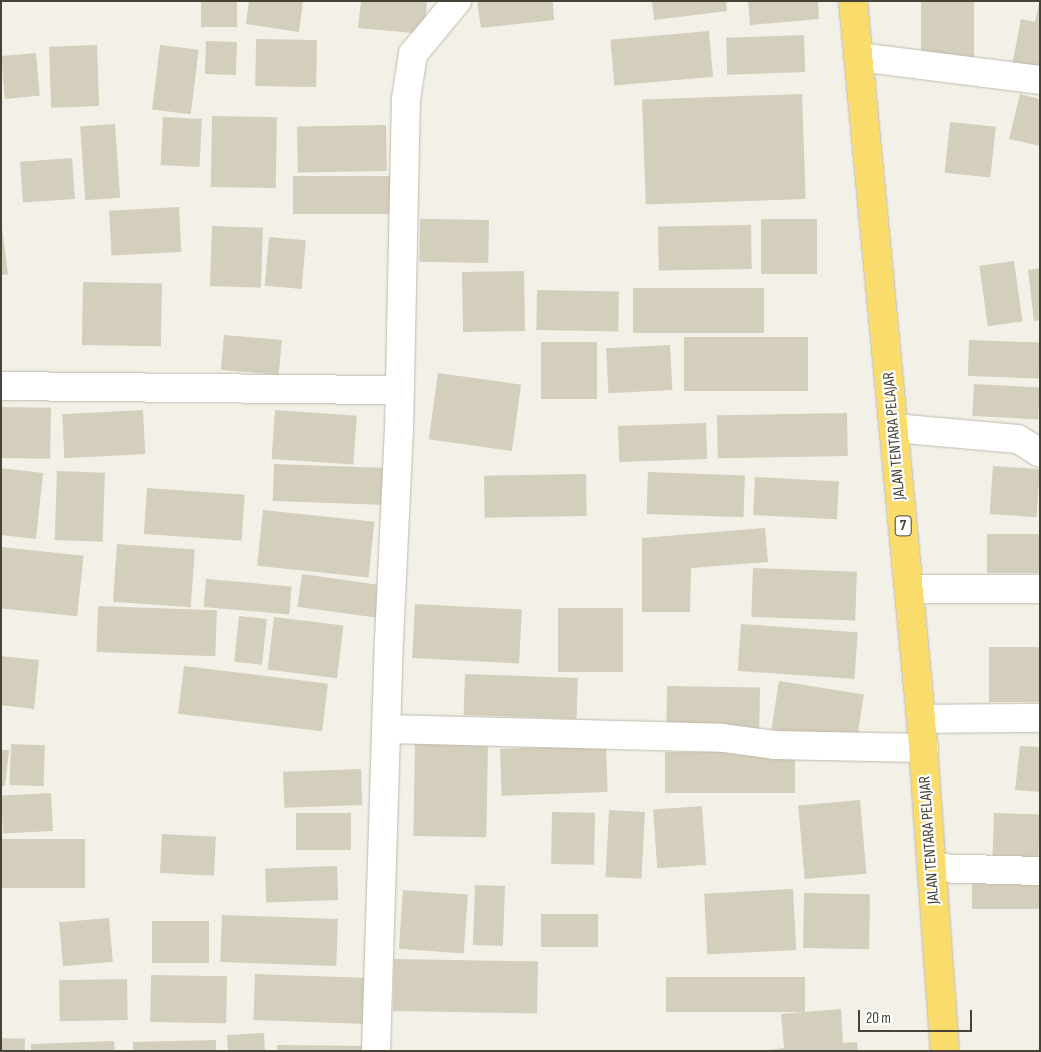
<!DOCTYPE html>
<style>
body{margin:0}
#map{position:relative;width:1041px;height:1052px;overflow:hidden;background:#f3f1e7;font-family:"Sofia Sans Condensed",sans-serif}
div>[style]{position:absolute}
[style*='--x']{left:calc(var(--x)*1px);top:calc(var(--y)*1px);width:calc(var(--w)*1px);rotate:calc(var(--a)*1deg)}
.building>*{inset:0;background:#d4cebd;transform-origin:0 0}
.roads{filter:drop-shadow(0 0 1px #bebaaa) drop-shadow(0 0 1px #bebaaa)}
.minor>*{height:28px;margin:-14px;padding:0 14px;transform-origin:14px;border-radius:14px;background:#fff}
.highway>*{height:28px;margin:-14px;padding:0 14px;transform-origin:14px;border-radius:14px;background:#f9dc6c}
span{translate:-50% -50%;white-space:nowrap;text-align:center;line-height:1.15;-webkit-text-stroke:4.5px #fff;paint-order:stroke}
.shield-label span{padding:1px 4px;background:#fff;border:1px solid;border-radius:4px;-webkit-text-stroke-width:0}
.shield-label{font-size:15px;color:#464236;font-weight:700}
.street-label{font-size:16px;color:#464236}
.frame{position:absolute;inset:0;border:2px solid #464236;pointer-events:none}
.scale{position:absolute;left:858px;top:1010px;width:114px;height:22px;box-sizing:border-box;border:2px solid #464236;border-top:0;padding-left:6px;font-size:15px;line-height:18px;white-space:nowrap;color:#464236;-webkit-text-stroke:4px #fff;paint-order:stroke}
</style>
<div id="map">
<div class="building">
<i style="left:201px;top:1px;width:36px;height:26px"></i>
<i style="clip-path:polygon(249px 1px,303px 1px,299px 32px,246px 24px)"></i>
<i style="clip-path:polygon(361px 1px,427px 1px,424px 34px,358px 28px)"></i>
<i style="clip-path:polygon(477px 1px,553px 1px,554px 20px,481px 28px)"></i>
<i style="clip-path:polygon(652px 1px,726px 1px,727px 11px,654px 20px)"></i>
<i style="clip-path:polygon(748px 1px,818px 1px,819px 19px,750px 25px)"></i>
<i style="left:921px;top:1px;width:53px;height:57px"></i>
<i style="clip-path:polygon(1039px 3px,1040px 71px,1012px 65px,1021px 19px,1035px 22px)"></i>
<i style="left:709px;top:31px;width:46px;height:99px;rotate:85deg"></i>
<i style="left:804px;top:35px;width:37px;height:78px;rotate:88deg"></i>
<i style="left:256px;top:39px;width:61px;height:47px;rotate:1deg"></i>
<i style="left:206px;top:41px;width:31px;height:33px;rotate:2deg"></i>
<i style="left:97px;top:45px;width:61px;height:48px;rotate:88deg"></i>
<i style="left:160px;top:45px;width:39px;height:65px;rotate:7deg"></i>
<i style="left:36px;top:53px;width:43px;height:35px;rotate:85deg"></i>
<i style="left:802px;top:94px;width:105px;height:160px;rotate:88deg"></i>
<i style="clip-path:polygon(1020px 94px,1040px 99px,1040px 146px,1009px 139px)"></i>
<i style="left:212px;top:116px;width:65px;height:71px;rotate:1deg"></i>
<i style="left:163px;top:117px;width:39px;height:48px;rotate:3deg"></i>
<i style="left:950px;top:122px;width:46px;height:51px;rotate:6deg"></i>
<i style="left:115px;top:124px;width:74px;height:35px;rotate:86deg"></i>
<i style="left:386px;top:125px;width:46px;height:89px;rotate:89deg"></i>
<i style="left:72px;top:158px;width:41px;height:52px;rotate:86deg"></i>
<i style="left:393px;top:176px;width:38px;height:100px;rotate:90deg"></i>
<i style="left:179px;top:207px;width:45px;height:70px;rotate:87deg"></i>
<i style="left:761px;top:219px;width:56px;height:55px"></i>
<i style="clip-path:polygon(1px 220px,8px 274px,1px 275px)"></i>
<i style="left:489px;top:220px;width:43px;height:69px;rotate:91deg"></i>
<i style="left:751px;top:225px;width:44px;height:93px;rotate:89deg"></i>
<i style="left:212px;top:226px;width:51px;height:60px;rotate:2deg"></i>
<i style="left:269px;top:237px;width:37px;height:49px;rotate:5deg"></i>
<i style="left:1014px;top:261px;width:61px;height:35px;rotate:82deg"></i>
<i style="clip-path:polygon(1040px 268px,1040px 320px,1034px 321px,1028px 270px)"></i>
<i style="left:524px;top:271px;width:60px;height:62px;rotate:89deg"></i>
<i style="left:83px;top:282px;width:79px;height:63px;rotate:1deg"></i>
<i style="left:633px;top:288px;width:131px;height:45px"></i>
<i style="left:537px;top:290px;width:82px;height:40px;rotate:1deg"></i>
<i style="left:224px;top:335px;width:58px;height:35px;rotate:5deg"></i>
<i style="left:808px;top:337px;width:54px;height:124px;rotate:90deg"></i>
<i style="left:969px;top:340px;width:71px;height:36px;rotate:2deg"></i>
<i style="left:541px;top:342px;width:56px;height:57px"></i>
<i style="left:670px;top:345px;width:45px;height:64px;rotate:87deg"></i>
<i style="left:438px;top:373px;width:84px;height:67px;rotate:8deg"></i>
<i style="left:974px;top:384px;width:66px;height:32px;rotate:3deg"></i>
<i style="left:1px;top:407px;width:50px;height:51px;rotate:1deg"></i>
<i style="left:143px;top:410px;width:44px;height:81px;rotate:87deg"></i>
<i style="left:275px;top:410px;width:82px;height:49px;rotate:4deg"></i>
<i style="left:847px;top:413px;width:43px;height:130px;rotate:89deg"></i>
<i style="left:706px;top:423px;width:36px;height:88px;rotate:88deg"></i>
<i style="left:274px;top:464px;width:122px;height:37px;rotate:2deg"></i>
<i style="left:993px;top:466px;width:47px;height:48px;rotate:4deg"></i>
<i style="clip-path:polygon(1px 468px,43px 473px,36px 539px,1px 535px)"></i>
<i style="left:57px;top:471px;width:48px;height:69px;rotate:2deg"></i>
<i style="left:648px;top:472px;width:97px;height:42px;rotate:2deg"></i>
<i style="left:586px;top:474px;width:42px;height:102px;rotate:89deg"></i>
<i style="left:755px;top:477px;width:84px;height:38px;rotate:3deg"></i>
<i style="left:147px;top:488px;width:98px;height:46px;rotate:4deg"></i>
<i style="left:263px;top:510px;width:112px;height:56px;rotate:6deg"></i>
<i style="clip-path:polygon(765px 528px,768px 562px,691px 568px,690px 612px,642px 612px,642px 538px)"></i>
<i style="left:987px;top:534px;width:53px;height:39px"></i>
<i style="left:117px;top:544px;width:78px;height:58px;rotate:4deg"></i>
<i style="left:1px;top:547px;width:83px;height:61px;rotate:6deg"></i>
<i style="left:753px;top:568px;width:104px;height:49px;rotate:2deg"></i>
<i style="left:302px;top:574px;width:82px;height:33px;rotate:8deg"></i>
<i style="left:206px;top:579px;width:86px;height:28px;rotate:5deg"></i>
<i style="left:415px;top:604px;width:107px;height:54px;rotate:3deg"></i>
<i style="left:98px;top:606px;width:119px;height:46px;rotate:2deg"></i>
<i style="left:558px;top:608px;width:65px;height:64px"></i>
<i style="left:239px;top:616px;width:28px;height:46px;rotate:6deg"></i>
<i style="left:274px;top:617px;width:70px;height:53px;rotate:7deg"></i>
<i style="left:741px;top:624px;width:117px;height:47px;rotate:4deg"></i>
<i style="left:1040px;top:647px;width:55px;height:51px;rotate:90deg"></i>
<i style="clip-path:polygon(1px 656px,39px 660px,34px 709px,1px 705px)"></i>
<i style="left:184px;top:666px;width:145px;height:48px;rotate:7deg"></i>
<i style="left:465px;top:674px;width:113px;height:41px;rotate:2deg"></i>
<i style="left:779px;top:681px;width:86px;height:49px;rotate:9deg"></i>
<i style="left:667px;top:686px;width:93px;height:43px;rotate:1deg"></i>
<i style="left:415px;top:742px;width:73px;height:94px;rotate:1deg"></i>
<i style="left:11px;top:744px;width:34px;height:41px;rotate:2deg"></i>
<i style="left:606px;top:745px;width:47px;height:106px;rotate:88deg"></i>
<i style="clip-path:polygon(1020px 746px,1040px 747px,1040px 792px,1015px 790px)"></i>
<i style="clip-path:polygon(1px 750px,9px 750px,5px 786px,1px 786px)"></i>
<i style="left:665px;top:752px;width:130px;height:41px"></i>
<i style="left:361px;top:769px;width:36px;height:78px;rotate:88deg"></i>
<i style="left:51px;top:793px;width:38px;height:50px;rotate:87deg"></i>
<i style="left:860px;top:800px;width:74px;height:62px;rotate:85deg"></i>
<i style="left:702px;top:806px;width:59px;height:49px;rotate:86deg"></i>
<i style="left:609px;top:810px;width:36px;height:67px;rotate:3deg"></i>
<i style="left:552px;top:812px;width:43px;height:52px;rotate:1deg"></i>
<i style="left:296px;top:813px;width:55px;height:37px"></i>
<i style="left:994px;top:813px;width:46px;height:48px;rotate:2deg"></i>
<i style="left:162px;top:834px;width:54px;height:39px;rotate:3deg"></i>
<i style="left:1px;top:839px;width:84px;height:49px"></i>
<i style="left:337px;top:866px;width:34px;height:72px;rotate:88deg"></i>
<i style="left:1040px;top:875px;width:34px;height:68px;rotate:90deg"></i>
<i style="left:475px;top:885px;width:30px;height:60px;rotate:2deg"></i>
<i style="left:793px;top:889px;width:61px;height:89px;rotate:87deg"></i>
<i style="left:403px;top:890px;width:65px;height:59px;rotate:4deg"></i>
<i style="left:804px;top:893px;width:66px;height:55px;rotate:1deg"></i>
<i style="left:598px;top:914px;width:33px;height:57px;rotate:90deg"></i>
<i style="left:222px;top:915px;width:116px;height:47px;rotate:2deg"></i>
<i style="left:109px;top:918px;width:44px;height:50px;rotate:85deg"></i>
<i style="left:209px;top:921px;width:42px;height:57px;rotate:90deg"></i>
<i style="left:394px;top:959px;width:144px;height:52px;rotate:1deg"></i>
<i style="left:255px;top:974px;width:115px;height:46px;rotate:2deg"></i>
<i style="left:151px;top:975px;width:76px;height:47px;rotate:1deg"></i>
<i style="left:666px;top:977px;width:139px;height:35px"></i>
<i style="left:127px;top:979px;width:41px;height:68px;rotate:89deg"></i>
<i style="clip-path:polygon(841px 1009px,843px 1043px,857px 1042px,858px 1051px,761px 1051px,784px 1048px,781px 1014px)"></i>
<i style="left:264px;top:1033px;width:18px;height:37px;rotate:87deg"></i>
<i style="left:1px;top:1038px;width:24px;height:13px;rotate:2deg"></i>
<i style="clip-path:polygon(216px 1040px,216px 1051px,133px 1051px,133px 1042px)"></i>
<i style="clip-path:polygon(114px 1041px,115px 1051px,31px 1051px,31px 1044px)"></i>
<i style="clip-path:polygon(277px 1045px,370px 1046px,370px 1051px,277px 1051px)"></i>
</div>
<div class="roads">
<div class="minor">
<i style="--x:859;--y:57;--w:182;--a:7.2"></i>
<i style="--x:1;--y:386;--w:399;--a:0.6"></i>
<i style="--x:894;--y:428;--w:124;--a:5.1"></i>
<i style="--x:1018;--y:439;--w:26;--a:32"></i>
<i style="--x:909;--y:589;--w:131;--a:0"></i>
<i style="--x:921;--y:719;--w:119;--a:-0.5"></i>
<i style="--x:387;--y:729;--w:336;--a:1.5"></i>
<i style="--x:723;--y:738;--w:52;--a:7.7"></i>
<i style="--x:775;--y:745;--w:149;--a:1.2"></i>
<i style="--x:932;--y:868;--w:108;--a:1.6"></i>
<i style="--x:376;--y:1051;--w:411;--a:-88.2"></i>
<i style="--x:389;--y:640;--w:210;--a:-87.3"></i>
<i style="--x:399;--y:430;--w:331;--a:-88.8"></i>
<i style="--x:406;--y:99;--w:46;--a:-81.2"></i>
<i style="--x:413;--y:54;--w:69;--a:-50.3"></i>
</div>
<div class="highway">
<i style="--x:853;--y:1;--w:721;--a:84.59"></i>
<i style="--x:921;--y:719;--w:333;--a:85.9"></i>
</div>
</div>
<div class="shield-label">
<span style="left:903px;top:526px">7</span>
</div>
<div class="street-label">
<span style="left:895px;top:436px;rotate:-95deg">JALAN TENTARA PELAJAR</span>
<span style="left:930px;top:840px;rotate:-94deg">JALAN TENTARA PELAJAR</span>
</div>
<div class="frame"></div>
<div class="scale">20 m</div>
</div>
